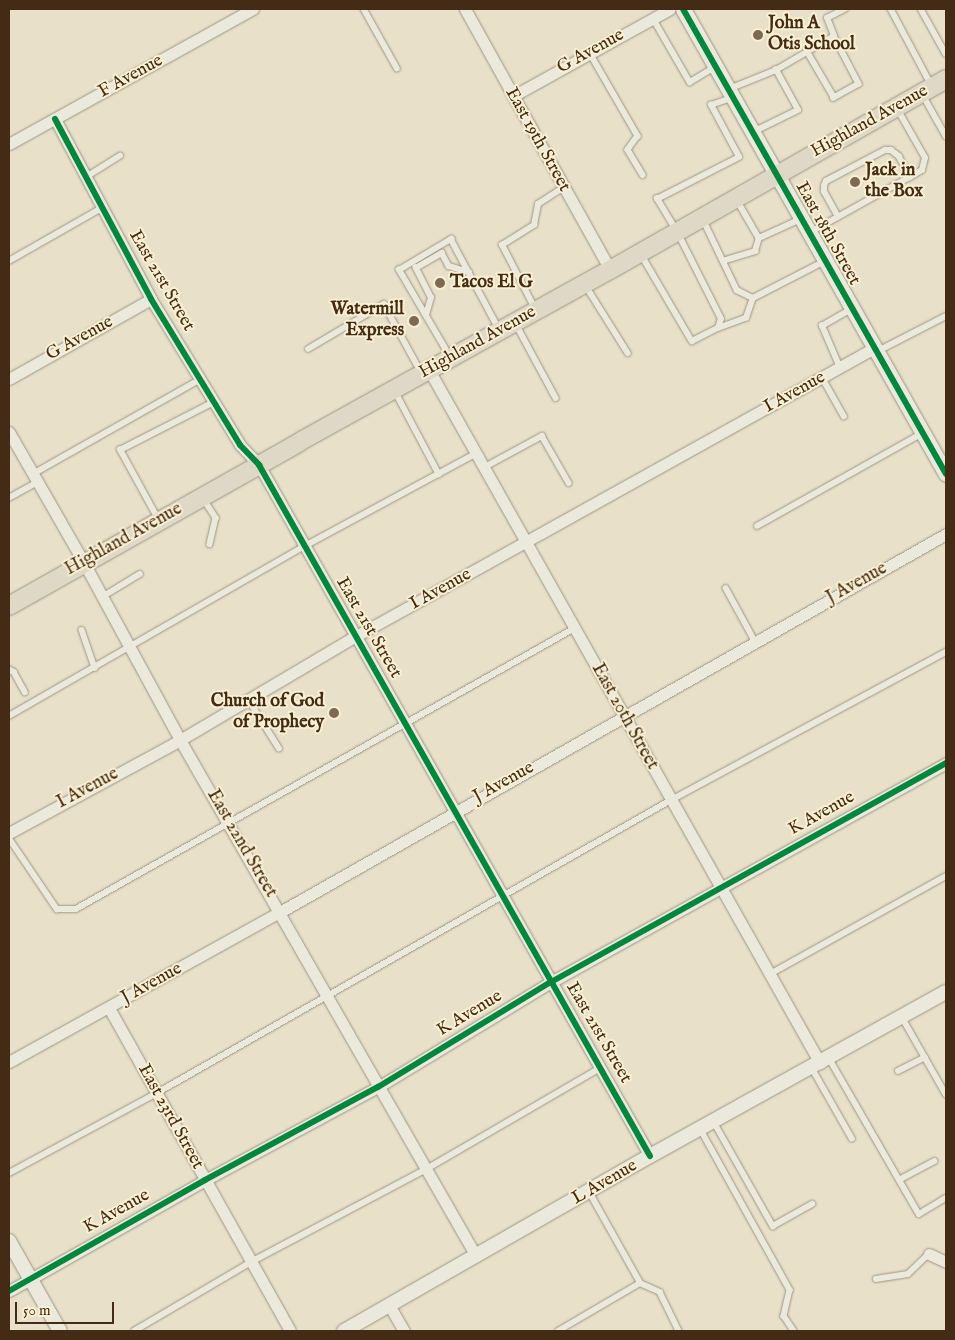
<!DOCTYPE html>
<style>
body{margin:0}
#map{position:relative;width:955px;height:1340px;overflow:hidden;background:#e8e0c8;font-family:"IM FELL English",serif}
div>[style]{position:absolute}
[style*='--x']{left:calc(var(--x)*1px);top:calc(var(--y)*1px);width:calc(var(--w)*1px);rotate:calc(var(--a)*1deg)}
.roads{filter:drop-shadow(0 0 1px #9d9585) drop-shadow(0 0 1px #9d9585)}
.service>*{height:5.5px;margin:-2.75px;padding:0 2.75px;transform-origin:2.75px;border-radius:2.75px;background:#ebe8dc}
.minor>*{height:11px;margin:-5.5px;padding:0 5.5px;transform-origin:5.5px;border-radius:5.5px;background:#ebe8dc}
.tertiary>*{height:14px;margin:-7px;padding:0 7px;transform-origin:7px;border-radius:7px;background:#ebe8dc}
.secondary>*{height:15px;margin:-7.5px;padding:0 7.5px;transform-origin:7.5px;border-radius:7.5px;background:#ebe8dc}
.primary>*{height:18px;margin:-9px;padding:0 9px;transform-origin:9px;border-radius:9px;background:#dfd8c6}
.cycleway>*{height:6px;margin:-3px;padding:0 3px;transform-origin:3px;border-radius:3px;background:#00873e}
.dots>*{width:14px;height:14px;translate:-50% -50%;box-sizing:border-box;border:2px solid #f9efd2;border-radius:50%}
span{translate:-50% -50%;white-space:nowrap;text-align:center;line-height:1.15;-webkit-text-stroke:4px #f9efd2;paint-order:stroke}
.poi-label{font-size:18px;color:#432b15;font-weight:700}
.left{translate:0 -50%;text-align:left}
.right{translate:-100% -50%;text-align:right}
.street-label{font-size:18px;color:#432b15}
.frame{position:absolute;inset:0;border:10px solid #432b15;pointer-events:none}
.scale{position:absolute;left:15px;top:1302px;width:99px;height:22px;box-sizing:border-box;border:2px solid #432b15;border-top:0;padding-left:6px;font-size:15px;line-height:18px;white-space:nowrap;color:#432b15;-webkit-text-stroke:4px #f9efd2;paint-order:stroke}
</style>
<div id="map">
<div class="roads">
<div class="service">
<i style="--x:364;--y:9;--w:68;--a:60.8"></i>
<i style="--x:891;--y:9;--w:85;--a:61.9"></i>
<i style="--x:921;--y:9;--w:51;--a:60.9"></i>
<i style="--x:653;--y:18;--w:74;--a:60"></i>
<i style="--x:690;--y:82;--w:29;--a:-31"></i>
<i style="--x:834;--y:36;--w:19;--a:-111"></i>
<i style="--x:827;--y:18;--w:20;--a:-27"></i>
<i style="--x:590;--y:53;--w:96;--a:60"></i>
<i style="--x:638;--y:136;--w:17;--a:126"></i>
<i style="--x:628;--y:150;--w:29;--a:59"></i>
<i style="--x:729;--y:89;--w:51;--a:-22"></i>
<i style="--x:923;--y:95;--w:47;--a:60.7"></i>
<i style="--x:753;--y:132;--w:50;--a:-26.1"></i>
<i style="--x:798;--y:110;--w:46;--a:-118.8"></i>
<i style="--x:776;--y:70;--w:67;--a:-30.4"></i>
<i style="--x:834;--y:36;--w:54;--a:62.5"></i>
<i style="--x:859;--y:84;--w:29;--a:151"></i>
<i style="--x:834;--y:98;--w:53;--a:-120.4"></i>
<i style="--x:86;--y:177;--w:40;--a:-32"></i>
<i style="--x:737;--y:200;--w:44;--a:59.9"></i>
<i style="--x:759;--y:238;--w:46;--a:-24.3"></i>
<i style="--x:838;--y:217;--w:29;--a:-119"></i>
<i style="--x:824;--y:192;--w:6;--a:-90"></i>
<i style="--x:824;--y:186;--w:5;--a:-68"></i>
<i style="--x:826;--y:181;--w:67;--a:-27.7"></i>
<i style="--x:885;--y:150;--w:6;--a:0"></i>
<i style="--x:891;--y:150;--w:10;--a:37"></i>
<i style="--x:899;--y:156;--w:24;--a:62"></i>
<i style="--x:703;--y:219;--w:79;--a:64.4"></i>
<i style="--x:737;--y:290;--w:18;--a:27"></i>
<i style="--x:753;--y:298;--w:81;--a:-27.2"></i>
<i style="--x:811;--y:232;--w:127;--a:-29.2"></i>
<i style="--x:922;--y:170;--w:12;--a:-76"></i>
<i style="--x:925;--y:158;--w:56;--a:-119.7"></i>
<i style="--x:641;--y:254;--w:101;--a:59.6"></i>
<i style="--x:692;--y:341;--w:29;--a:-27"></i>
<i style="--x:718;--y:328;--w:9;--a:-72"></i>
<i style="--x:721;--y:319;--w:97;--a:-116.8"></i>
<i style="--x:677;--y:232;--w:39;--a:-121"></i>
<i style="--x:657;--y:199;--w:92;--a:-27.1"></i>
<i style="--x:739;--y:157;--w:59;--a:-118.3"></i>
<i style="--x:711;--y:105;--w:21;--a:-19"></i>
<i style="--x:9;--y:261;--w:107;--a:-29.7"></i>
<i style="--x:723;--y:261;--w:34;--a:-17"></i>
<i style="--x:755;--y:251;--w:14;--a:-73"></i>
<i style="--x:586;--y:286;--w:79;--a:57.9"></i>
<i style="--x:535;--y:309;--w:72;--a:-117.3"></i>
<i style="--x:502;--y:245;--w:38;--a:-32"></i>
<i style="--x:534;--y:225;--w:21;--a:-79"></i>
<i style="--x:538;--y:204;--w:31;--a:-33"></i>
<i style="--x:426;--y:315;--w:18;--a:-74"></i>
<i style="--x:431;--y:298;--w:34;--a:-117"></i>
<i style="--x:416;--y:268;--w:30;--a:-30"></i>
<i style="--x:442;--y:253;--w:15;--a:62"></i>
<i style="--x:449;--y:266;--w:21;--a:17"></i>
<i style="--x:516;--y:324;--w:84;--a:61.6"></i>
<i style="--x:718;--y:328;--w:30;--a:-20"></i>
<i style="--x:746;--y:318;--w:21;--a:-71"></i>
<i style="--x:308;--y:349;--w:88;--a:-30.6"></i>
<i style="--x:384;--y:304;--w:77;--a:61.4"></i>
<i style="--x:878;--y:351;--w:76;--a:-27.2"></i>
<i style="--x:450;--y:357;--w:101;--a:-120.4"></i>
<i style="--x:399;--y:270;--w:61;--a:-30.8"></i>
<i style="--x:451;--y:239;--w:102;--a:61.9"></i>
<i style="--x:840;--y:368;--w:46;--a:-113.2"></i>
<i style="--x:822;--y:326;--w:34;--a:-30"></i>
<i style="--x:822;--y:377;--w:45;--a:60.6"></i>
<i style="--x:395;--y:391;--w:94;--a:62.1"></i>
<i style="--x:485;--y:467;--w:65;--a:-28.5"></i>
<i style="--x:542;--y:436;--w:54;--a:60.1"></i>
<i style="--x:33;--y:474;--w:193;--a:-29.5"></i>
<i style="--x:9;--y:498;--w:33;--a:-29"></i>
<i style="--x:203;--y:498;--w:24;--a:57"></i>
<i style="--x:216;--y:518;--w:27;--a:103"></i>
<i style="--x:158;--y:519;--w:79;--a:-118.8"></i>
<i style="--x:120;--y:450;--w:106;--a:-27.1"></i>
<i style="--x:757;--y:526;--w:188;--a:-29.3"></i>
<i style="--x:726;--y:588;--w:60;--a:61.3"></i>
<i style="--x:102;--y:597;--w:44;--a:-31.2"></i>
<i style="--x:82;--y:630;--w:40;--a:71.1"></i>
<i style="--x:9;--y:669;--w:6;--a:31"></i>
<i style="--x:14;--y:672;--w:23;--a:61"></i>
<i style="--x:249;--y:700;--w:57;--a:58"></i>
<i style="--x:9;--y:716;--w:341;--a:-29.9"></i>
<i style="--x:305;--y:546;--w:196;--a:-28.4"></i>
<i style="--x:9;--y:838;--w:86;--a:55.9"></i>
<i style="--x:57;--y:909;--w:19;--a:0"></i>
<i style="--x:76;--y:909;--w:573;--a:-29.39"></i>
<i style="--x:770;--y:974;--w:201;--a:-29.1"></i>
<i style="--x:902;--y:1017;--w:89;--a:60.3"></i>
<i style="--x:829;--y:1058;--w:180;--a:60"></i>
<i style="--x:919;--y:1214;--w:31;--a:-31"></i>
<i style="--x:812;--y:1068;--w:81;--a:60.3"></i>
<i style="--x:898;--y:1071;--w:30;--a:-27"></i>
<i style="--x:714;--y:1122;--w:120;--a:60.4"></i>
<i style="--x:773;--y:1226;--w:45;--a:-29.4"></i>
<i style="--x:701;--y:1130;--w:183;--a:60.9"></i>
<i style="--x:790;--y:1290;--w:27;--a:103"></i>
<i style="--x:784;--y:1316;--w:18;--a:56"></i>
<i style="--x:9;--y:1173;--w:168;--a:-28.4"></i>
<i style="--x:157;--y:1093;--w:592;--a:-29.68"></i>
<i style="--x:671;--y:800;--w:312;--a:-28.3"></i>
<i style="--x:899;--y:1180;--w:40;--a:-28"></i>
<i style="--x:876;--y:1279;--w:32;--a:-9"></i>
<i style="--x:908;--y:1274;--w:29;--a:-44"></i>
<i style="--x:640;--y:1283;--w:22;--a:24"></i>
<i style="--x:660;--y:1292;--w:43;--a:64"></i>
<i style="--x:134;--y:1331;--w:136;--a:-30.5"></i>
<i style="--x:251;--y:1262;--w:197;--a:-27.9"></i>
<i style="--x:425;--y:1170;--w:203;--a:-30.2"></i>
<i style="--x:558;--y:1331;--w:95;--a:-30.3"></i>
<i style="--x:640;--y:1283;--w:104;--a:-119.3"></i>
</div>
<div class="minor">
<i style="--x:465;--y:9;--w:299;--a:60.9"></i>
<i style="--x:513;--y:96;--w:179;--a:-29"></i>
<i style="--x:55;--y:119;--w:204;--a:61.9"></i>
<i style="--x:151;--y:299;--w:171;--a:58.6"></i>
<i style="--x:240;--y:445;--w:28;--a:46"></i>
<i style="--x:259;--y:465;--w:794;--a:60.5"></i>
<i style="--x:9;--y:144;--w:279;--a:-29"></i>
<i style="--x:429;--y:370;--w:796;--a:60.57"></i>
<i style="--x:9;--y:379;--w:163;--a:-29.4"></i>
<i style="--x:9;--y:432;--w:151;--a:60.2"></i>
<i style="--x:84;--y:563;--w:201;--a:61.5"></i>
<i style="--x:180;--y:740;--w:595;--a:60.16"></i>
<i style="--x:9;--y:833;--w:195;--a:-28.5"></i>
<i style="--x:180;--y:740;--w:204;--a:-30.6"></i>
<i style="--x:356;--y:636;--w:593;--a:-29.07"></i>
<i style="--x:109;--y:1008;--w:370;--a:60.7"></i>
<i style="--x:9;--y:1062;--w:310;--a:-29"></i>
<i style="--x:280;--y:912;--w:766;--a:-29.58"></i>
<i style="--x:929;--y:1254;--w:19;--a:25"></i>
<i style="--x:9;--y:1291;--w:225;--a:-29.5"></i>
<i style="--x:205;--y:1180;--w:196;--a:-28.3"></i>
<i style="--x:378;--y:1087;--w:202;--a:-31.3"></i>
<i style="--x:551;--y:982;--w:452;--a:-29"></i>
<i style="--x:389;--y:1305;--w:30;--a:60"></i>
</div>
<div class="tertiary">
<i style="--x:9;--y:1241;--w:103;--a:60.5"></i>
<i style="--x:344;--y:1331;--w:353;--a:-29.8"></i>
<i style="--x:650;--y:1156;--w:338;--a:-29"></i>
</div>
<div class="secondary">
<i style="--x:683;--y:9;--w:534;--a:60.51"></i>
</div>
<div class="primary">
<i style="--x:301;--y:441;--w:353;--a:-29"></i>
<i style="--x:610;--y:270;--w:386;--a:-29.6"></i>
<i style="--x:9;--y:606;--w:332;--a:-29.4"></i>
</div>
</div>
<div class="cycleway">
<i style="--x:683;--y:9;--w:534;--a:60.51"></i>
<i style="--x:55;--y:119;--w:204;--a:61.9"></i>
<i style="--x:151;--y:299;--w:171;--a:58.6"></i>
<i style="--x:240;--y:445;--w:28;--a:46"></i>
<i style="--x:259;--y:465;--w:794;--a:60.5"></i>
<i style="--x:9;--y:1291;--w:225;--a:-29.5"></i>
<i style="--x:205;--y:1180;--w:196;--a:-28.3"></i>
<i style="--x:378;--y:1087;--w:202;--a:-31.3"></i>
<i style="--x:551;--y:982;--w:452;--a:-29"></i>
</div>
<div class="dots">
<i style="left:758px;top:35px;background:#7d6a54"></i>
<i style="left:855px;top:182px;background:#7d6a54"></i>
<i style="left:440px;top:283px;background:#7d6a54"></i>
<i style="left:414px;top:321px;background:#7d6a54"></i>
<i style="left:334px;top:713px;background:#7d6a54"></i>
</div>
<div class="poi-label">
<span class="left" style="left:768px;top:35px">John A<br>Otis School</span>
<span class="left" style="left:865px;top:182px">Jack in<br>the Box</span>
<span class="left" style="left:450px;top:283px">Tacos El G</span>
<span class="right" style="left:404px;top:321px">Watermill<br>Express</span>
<span class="right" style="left:324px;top:713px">Church of God<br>of Prophecy</span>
</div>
<div class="street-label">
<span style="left:591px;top:52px;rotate:-29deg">G Avenue</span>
<span style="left:131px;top:77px;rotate:-29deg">F Avenue</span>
<span style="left:870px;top:122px;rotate:-29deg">Highland Avenue</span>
<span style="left:537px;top:140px;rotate:61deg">East 19th Street</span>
<span style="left:827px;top:234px;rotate:61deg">East 18th Street</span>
<span style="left:161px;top:281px;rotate:60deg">East 21st Street</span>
<span style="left:80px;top:339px;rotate:-29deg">G Avenue</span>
<span style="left:478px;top:343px;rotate:-29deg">Highland Avenue</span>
<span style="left:795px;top:393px;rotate:-29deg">I Avenue</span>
<span style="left:124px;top:540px;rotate:-29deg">Highland Avenue</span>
<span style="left:857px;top:584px;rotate:-29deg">J Avenue</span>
<span style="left:441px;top:590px;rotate:-29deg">I Avenue</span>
<span style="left:368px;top:628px;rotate:60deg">East 21st Street</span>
<span style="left:624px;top:717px;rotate:61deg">East 20th Street</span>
<span style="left:504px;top:783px;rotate:-29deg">J Avenue</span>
<span style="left:88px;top:789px;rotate:-28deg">I Avenue</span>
<span style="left:822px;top:814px;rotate:-29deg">K Avenue</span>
<span style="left:241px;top:844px;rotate:60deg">East 22nd Street</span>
<span style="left:152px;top:984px;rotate:-29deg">J Avenue</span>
<span style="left:470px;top:1014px;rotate:-31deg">K Avenue</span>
<span style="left:598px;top:1033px;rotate:60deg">East 21st Street</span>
<span style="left:170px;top:1117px;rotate:61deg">East 23rd Street</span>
<span style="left:605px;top:1183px;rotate:-30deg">L Avenue</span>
<span style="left:117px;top:1212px;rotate:-29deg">K Avenue</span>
</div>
<div class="frame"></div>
<div class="scale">50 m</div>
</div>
